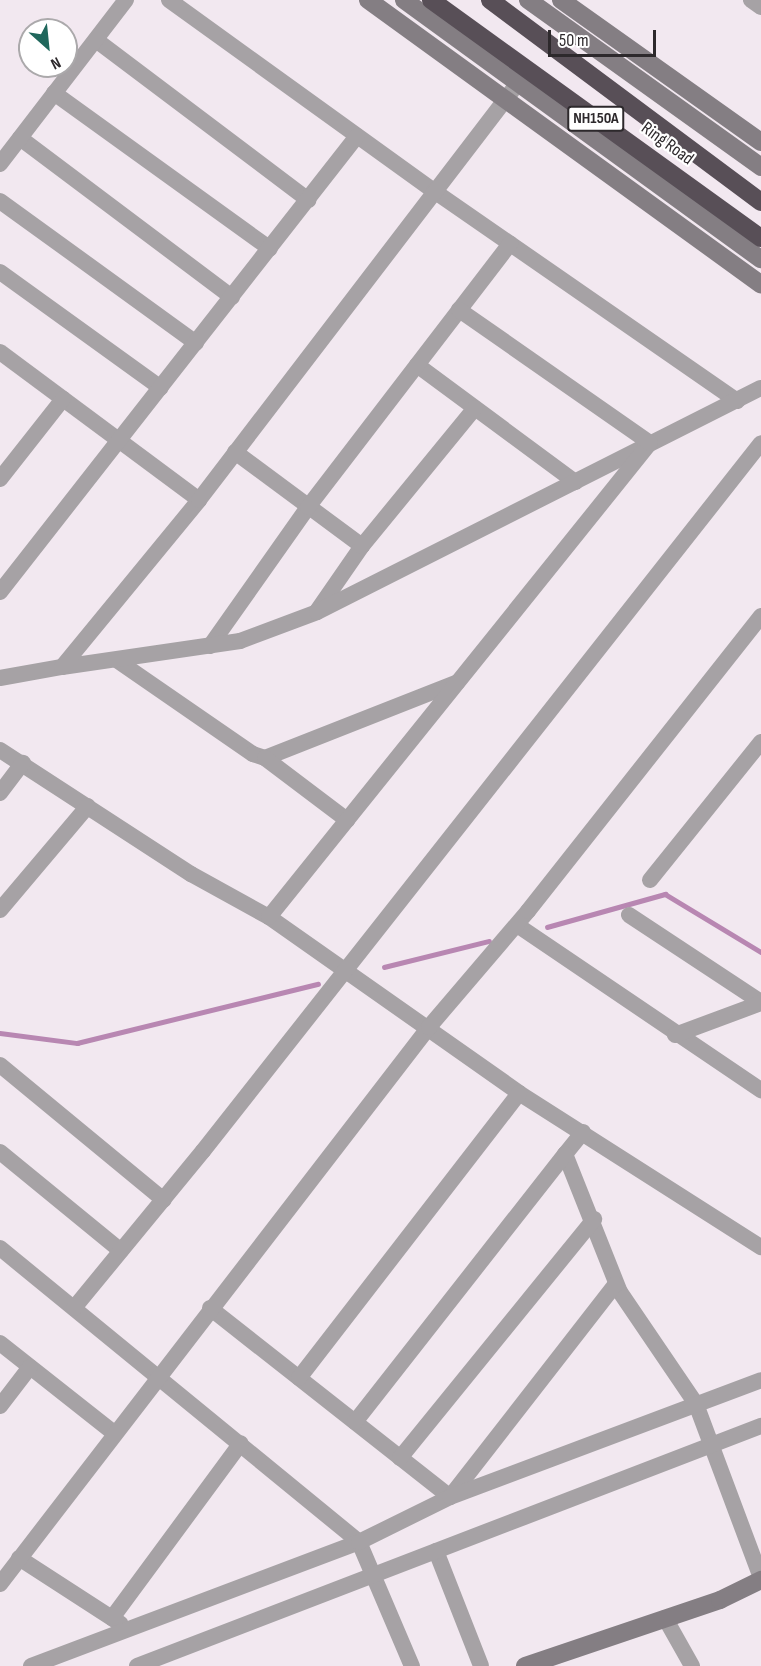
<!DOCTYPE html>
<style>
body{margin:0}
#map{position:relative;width:761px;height:1666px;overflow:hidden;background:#f2e8f0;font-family:"Sofia Sans Condensed",sans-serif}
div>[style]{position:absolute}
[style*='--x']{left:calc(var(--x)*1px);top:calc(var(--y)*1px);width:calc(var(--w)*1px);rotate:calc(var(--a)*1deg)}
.stream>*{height:4.5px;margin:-2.25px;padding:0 2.25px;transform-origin:2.25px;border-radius:2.25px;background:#b887b2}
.street>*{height:16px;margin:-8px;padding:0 8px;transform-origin:8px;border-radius:8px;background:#a6a2a5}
.secondary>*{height:18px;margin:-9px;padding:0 9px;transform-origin:9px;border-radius:9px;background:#847e83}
.highway>*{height:18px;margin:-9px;padding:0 9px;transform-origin:9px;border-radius:9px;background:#584f57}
span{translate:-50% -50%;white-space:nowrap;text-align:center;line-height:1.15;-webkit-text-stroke:4.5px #fff;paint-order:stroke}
.shield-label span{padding:2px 4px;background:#fff;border:2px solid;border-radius:4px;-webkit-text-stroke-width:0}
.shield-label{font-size:16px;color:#2d292c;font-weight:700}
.street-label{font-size:18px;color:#2d292c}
.north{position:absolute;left:18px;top:18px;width:60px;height:60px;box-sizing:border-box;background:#fff;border:2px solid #aba9ab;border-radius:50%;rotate:153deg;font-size:16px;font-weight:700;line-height:24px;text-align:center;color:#2d292c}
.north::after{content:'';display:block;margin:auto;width:21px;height:27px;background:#20675c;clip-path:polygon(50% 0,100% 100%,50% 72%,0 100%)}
.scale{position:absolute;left:548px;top:30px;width:108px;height:27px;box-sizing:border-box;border:3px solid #2d292c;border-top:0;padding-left:8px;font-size:18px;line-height:21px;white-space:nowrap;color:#2d292c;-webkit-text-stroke:4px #fff;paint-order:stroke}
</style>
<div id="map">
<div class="stream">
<i style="--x:547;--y:927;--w:123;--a:-15.6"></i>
<i style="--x:665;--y:894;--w:112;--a:31.1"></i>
<i style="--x:384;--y:967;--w:108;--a:-13.9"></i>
<i style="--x:0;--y:1033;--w:78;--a:7.4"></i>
<i style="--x:77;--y:1043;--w:248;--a:-13.8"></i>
</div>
<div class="street">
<i style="--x:169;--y:0;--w:327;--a:35.8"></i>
<i style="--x:434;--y:191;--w:369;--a:34.7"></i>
<i style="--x:751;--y:0;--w:12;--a:35"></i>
<i style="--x:96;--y:40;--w:266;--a:37"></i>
<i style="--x:54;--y:93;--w:266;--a:35.8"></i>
<i style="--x:20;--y:138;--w:265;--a:36.9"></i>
<i style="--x:0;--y:164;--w:207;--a:-52.5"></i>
<i style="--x:0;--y:201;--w:242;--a:35.9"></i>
<i style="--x:0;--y:272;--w:198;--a:35.8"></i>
<i style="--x:0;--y:352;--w:248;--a:36.6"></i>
<i style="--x:417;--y:365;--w:197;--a:36.5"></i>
<i style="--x:235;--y:452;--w:158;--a:36.5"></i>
<i style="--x:0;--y:479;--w:102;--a:-51.8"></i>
<i style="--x:0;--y:592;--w:579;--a:-51.94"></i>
<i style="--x:317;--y:611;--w:79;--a:-55.3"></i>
<i style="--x:362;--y:546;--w:178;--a:-50.7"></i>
<i style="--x:210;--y:646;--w:170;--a:-54.8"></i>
<i style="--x:308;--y:507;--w:332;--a:-52.5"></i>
<i style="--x:118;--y:661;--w:164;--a:34.6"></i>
<i style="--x:253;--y:754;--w:13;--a:18"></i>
<i style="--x:265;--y:758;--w:207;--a:-21.5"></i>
<i style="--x:62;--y:667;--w:180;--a:-8.3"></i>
<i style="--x:240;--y:641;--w:82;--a:-20.6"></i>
<i style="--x:317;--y:612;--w:497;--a:-26.8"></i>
<i style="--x:0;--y:678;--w:63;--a:-10.1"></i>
<i style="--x:62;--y:667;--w:216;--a:-50.6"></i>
<i style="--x:199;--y:500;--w:525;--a:-52.58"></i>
<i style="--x:0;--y:750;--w:228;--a:33"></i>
<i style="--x:191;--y:874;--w:89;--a:28.9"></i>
<i style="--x:269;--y:917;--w:306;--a:35.1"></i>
<i style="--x:519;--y:1093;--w:287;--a:32.5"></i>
<i style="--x:265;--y:758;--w:103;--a:37.1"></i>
<i style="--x:0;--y:793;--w:38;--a:-53"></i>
<i style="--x:650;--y:880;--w:177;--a:-51.2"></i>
<i style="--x:0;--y:910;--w:136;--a:-49.8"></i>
<i style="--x:629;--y:915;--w:158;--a:33.4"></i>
<i style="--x:269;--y:917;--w:608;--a:-51.21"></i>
<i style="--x:650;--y:443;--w:233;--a:-145.1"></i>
<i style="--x:517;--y:925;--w:295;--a:34.1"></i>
<i style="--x:675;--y:1035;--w:92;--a:-20.4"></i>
<i style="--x:0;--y:1065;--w:212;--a:39.5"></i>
<i style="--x:583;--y:1132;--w:28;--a:129"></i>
<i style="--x:565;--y:1154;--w:149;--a:68.3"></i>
<i style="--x:620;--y:1292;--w:135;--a:55.8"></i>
<i style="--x:696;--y:1404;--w:186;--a:69.5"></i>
<i style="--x:0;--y:1152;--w:156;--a:39.3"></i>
<i style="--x:0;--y:1248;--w:464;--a:39.3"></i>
<i style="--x:359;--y:1542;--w:135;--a:66.9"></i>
<i style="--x:74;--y:1308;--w:203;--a:-50.6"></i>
<i style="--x:203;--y:1151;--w:901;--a:-51.76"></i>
<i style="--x:210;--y:1308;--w:305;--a:38.2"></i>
<i style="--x:450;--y:1497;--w:270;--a:-52.1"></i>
<i style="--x:0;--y:1343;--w:145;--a:38.3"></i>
<i style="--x:299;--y:1378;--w:360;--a:-52.3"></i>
<i style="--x:0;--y:1406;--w:49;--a:-52.4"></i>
<i style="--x:355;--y:1422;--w:340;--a:-51.9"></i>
<i style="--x:400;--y:1458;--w:308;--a:-50.9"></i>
<i style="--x:436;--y:1551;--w:123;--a:68.6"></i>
<i style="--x:19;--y:1558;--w:121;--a:32.9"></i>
<i style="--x:0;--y:1584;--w:703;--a:-52.4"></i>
<i style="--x:429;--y:1027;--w:153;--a:-49.5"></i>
<i style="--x:528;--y:911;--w:376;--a:-51.7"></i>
<i style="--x:112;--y:1618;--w:217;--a:-53.6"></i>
<i style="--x:665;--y:1618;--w:55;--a:60.6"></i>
<i style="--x:31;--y:1666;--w:351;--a:-20.7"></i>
<i style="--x:359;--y:1542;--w:102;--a:-26.3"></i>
<i style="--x:450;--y:1497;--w:332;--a:-20.6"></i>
<i style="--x:137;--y:1666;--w:669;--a:-21.04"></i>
</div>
<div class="secondary">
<i style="--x:368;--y:0;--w:485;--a:35.9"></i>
<i style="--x:404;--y:0;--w:441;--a:36"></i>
<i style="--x:528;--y:0;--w:287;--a:35.6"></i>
<i style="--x:561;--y:0;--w:245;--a:35.4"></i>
<i style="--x:525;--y:1666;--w:206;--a:-18.7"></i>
<i style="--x:720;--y:1600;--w:46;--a:-26"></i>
</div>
<div class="highway">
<i style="--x:431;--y:0;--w:407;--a:35.8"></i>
<i style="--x:490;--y:0;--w:338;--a:36.7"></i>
</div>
<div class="shield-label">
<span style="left:596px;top:119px">NH150A</span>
</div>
<div class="street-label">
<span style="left:667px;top:144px;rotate:36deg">Ring Road</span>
</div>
<div class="north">N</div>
<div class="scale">50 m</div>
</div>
